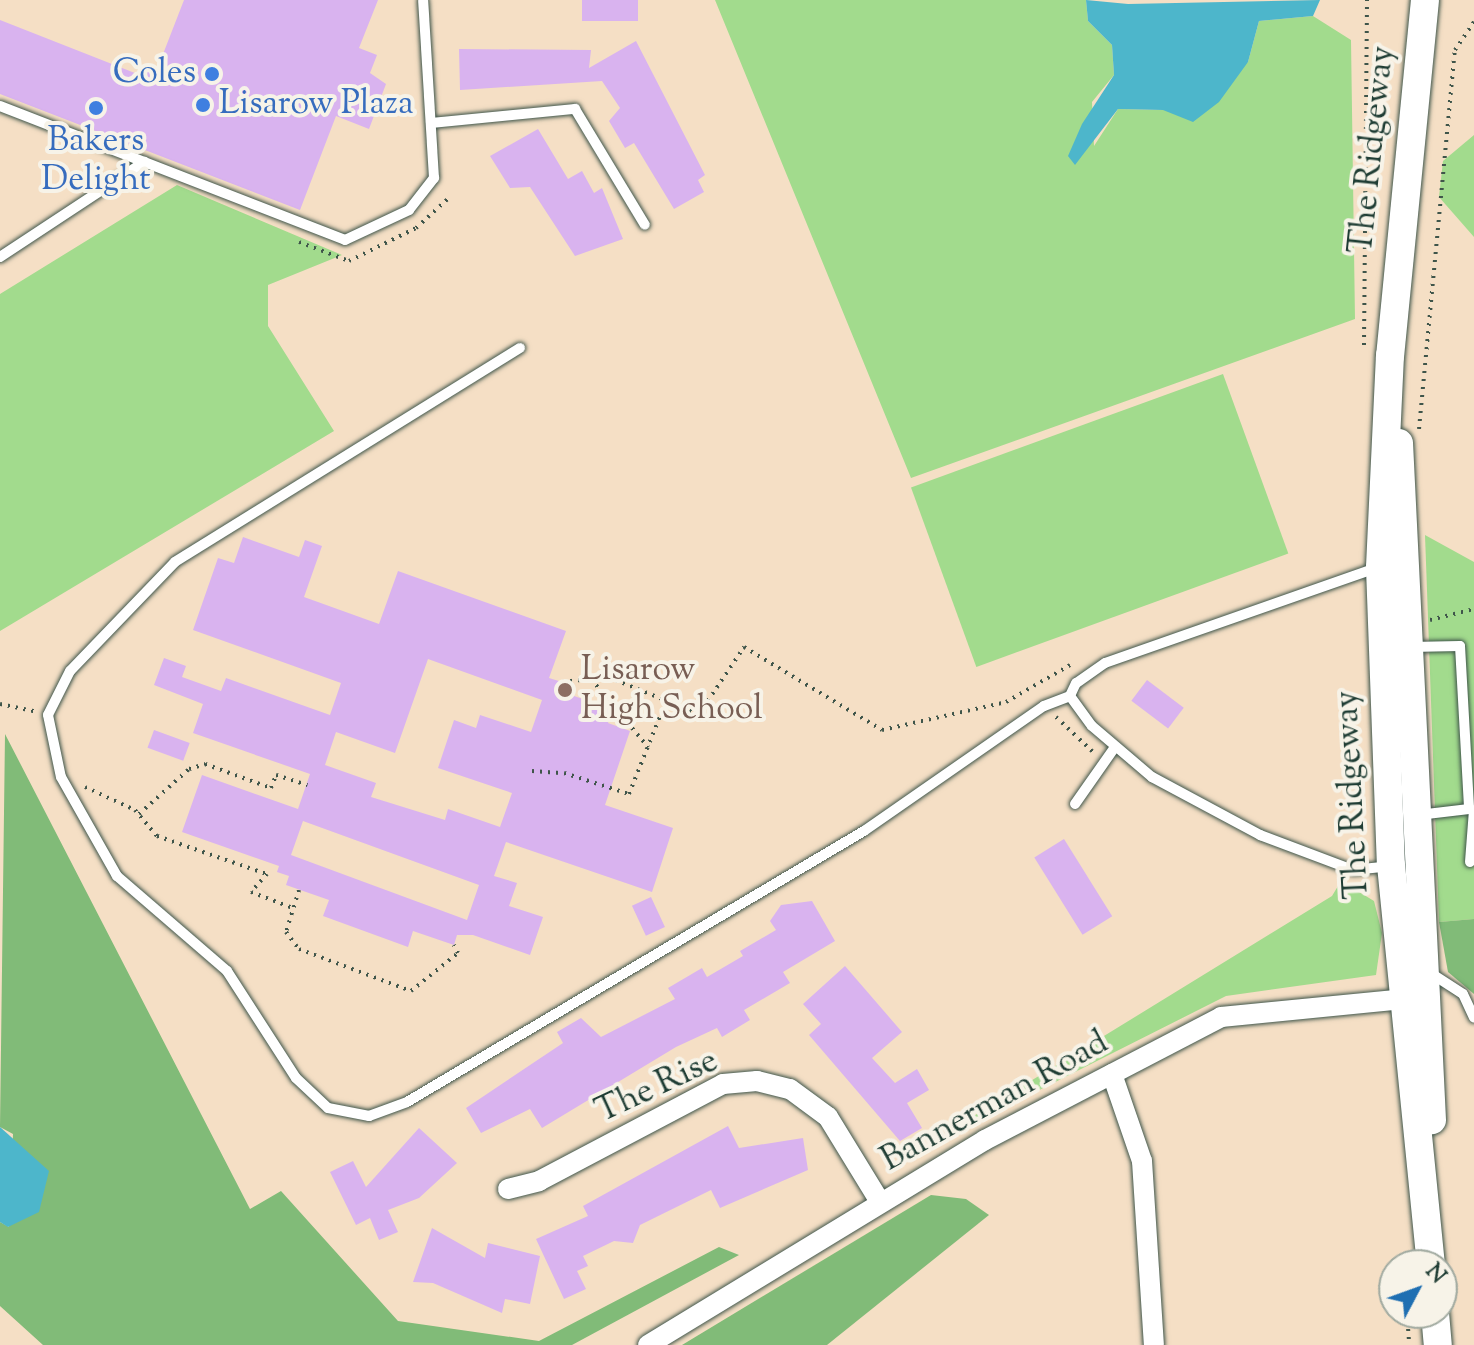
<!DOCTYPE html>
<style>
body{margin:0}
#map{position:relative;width:1474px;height:1345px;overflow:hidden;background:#f5dfc5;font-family:"Sorts Mill Goudy",serif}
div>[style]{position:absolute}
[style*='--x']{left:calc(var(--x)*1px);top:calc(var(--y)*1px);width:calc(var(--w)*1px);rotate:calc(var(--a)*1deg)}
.green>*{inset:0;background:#a2db8d;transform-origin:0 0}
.forest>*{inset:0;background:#81bb78}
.water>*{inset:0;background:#4db6cb}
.building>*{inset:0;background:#d9b3ef;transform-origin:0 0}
.path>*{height:4px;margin-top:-2px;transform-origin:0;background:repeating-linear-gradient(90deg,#3f554a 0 2px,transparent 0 8px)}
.roads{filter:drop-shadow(0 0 2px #3f554a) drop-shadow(0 0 2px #3f554a)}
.lane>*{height:10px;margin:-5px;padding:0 5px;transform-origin:5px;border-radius:5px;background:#fff}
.street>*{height:20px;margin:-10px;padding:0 10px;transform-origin:10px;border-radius:10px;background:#fff}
.secondary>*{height:28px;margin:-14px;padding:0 14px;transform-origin:14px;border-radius:14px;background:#fff}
.dots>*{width:22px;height:22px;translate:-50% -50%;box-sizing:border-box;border:4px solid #f7f3e8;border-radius:50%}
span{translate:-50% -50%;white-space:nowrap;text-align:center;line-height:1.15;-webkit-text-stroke:8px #f7f3e8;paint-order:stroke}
.shop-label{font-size:34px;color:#366cbe}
.right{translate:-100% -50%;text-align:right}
.left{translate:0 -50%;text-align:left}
.street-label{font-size:34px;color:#1f3d34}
.education-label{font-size:34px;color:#785e54}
.north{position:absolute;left:1378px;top:1249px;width:80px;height:80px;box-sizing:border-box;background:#f7f3e8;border:2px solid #a1aaa0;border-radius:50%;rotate:49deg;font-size:22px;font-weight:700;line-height:32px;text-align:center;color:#1f3d34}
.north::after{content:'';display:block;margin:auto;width:28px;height:36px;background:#1f6fb2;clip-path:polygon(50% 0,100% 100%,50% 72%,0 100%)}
</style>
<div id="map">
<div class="green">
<i style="clip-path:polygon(715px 0,1086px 0,1088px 21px,1112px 45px,1114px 75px,1092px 102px,1094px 146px,1118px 109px,1163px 110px,1248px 62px,1259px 21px,1313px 16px,1351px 40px,1355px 319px,911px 478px)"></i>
<i style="clip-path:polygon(1474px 135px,1474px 237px,1439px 197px,1443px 161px)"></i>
<i style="clip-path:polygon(177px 185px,342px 255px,268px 285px,268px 326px,334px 431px,0 631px,0 294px)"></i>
<i style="left:1223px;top:374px;width:191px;height:332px;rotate:70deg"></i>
<i style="clip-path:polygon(1425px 535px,1474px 562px,1474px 919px,1439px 922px)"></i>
<i style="clip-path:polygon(1341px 881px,1374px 901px,1382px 933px,1376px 975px,1226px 996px,974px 1123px,972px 1117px,1332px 896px)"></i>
</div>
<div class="forest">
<i style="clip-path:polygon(5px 734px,250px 1209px,281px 1191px,398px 1321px,539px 1341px,719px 1247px,739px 1255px,572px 1345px,43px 1345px,0 1306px,0 1222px,9px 1227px,13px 1134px,0 1127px)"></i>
<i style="clip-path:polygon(1474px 919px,1474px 994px,1448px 972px,1439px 922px)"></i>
<i style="clip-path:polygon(931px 1195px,966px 1199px,989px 1215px,827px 1345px,682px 1345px)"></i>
</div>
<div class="water">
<i style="clip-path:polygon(1086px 0,1128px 4px,1320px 0,1313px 16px,1259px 21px,1248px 62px,1219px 102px,1193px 122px,1163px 110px,1118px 109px,1075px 165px,1068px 156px,1082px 124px,1114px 75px,1112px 45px,1088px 21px)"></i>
<i style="clip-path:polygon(0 1127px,49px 1171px,39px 1212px,8px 1227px,0 1222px)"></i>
</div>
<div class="building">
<i style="clip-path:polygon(184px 0,378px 0,359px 48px,377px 55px,370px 73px,386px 84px,369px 129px,336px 116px,300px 210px,0 94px,0 20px,145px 77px,150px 64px,158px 67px)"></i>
<i style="left:582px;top:0;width:56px;height:21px"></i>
<i style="clip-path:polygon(636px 41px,705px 175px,698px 180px,704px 192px,674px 209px,634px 143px,625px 148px,609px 121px,620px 108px,602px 81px,460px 90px,459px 49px,591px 50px,589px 68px)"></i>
<i style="clip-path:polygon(538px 129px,568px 179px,582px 171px,594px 193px,602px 188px,623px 239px,575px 256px,530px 187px,510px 188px,490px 156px)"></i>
<i style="clip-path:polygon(evenodd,243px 537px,299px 557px,305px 540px,322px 546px,304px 597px,379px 624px,398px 571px,566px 631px,549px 678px,562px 682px,559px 691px,613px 709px,608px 723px,630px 731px,605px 805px,673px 828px,652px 892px,506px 842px,494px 876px,517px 883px,509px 906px,543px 917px,530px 955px,473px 935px,457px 935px,454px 945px,413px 931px,408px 947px,323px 916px,329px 900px,286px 885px,289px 876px,277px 872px,279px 866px,182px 832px,202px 775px,298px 809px,310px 774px,193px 733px,203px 704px,154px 685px,164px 658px,186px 666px,182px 677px,221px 691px,226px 678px,330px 715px,341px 683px,193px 630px,218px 558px,234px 563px,243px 537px,428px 659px,542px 700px,531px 732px,480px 715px,476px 728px,454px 720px,438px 768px,512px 793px,500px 827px,448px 809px,445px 820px,371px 797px,376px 783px,325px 765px,336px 732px,395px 753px,428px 659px,243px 537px,303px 821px,479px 885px,467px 920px,291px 855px,303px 821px)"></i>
<i style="left:1147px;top:680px;width:46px;height:26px;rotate:37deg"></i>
<i style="left:154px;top:730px;width:38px;height:19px;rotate:20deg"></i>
<i style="left:1064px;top:839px;width:91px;height:35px;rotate:58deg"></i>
<i style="left:651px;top:897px;width:33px;height:21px;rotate:65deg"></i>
<i style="clip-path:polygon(812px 901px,835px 941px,783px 972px,790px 983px,744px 1010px,750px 1020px,722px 1037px,717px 1028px,676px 1047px,542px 1128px,530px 1109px,481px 1133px,466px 1108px,563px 1043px,557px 1032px,581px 1018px,601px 1037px,675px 999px,668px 988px,702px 968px,707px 977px,743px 956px,740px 951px,776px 930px,770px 921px,781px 905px)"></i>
<i style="clip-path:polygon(845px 966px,902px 1032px,872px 1058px,895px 1083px,917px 1069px,929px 1090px,907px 1103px,922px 1128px,900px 1141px,809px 1035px,821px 1024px,803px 1004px)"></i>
<i style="clip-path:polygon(728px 1126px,739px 1148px,803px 1138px,808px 1170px,720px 1208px,711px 1190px,640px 1225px,633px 1243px,614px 1241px,583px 1256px,588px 1266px,577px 1271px,586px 1289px,564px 1299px,536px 1239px,588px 1216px,583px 1206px)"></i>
<i style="clip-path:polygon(419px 1128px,457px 1163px,419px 1198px,388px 1210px,398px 1232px,379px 1240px,370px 1218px,356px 1225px,330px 1172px,353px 1161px,366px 1187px)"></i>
<i style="clip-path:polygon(432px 1228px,485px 1258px,488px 1243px,540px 1256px,530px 1304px,505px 1299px,502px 1313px,433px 1283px,413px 1282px)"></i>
</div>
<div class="path">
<i style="--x:299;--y:242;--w:53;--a:20.8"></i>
<i style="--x:349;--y:261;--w:75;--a:-26.2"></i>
<i style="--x:416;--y:228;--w:47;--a:-42.4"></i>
<i style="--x:1364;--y:345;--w:345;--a:-89.5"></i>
<i style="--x:1419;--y:429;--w:381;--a:-84.6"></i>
<i style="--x:1455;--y:50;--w:34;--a:-56"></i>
<i style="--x:1430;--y:620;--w:45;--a:-14"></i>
<i style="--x:591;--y:679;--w:89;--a:50"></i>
<i style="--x:562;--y:682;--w:46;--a:-6.2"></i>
<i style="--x:608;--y:677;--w:98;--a:22.1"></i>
<i style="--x:699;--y:714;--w:81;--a:-56.1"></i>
<i style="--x:744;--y:647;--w:161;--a:31"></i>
<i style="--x:882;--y:730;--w:127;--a:-12.7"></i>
<i style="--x:1006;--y:702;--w:74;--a:-30"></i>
<i style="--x:0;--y:704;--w:35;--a:12"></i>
<i style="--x:1056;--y:717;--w:51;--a:43.4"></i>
<i style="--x:532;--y:771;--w:32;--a:4"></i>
<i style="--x:564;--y:773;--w:68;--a:17.9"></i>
<i style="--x:629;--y:794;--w:100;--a:-68.3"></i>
<i style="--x:85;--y:787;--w:55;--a:24.7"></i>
<i style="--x:135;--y:810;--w:34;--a:50"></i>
<i style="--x:157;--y:836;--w:116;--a:19.1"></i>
<i style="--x:267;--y:874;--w:24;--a:132"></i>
<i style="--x:251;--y:892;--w:45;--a:20.9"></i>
<i style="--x:139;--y:814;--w:67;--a:-42"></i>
<i style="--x:189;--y:769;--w:17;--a:-17"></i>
<i style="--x:205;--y:764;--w:70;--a:20"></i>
<i style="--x:271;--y:788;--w:14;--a:-69"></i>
<i style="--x:276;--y:775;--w:33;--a:18"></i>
<i style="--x:299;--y:890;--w:44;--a:107.2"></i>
<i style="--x:286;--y:932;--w:21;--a:53"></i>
<i style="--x:299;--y:949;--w:120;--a:20.6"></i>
<i style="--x:411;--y:991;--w:60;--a:-39"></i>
<i style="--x:458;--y:953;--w:9;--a:-117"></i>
<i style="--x:1407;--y:1313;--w:32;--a:86"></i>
</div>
<div class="roads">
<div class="lane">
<i style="--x:0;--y:106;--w:370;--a:21.2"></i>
<i style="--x:345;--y:240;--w:71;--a:-25.1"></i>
<i style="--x:409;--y:210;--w:41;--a:-52"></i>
<i style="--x:434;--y:178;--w:178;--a:-93.5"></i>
<i style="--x:431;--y:123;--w:145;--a:-5.6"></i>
<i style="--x:575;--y:109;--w:135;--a:58.9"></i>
<i style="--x:0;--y:257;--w:173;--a:-33.4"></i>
<i style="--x:520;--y:348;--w:406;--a:148.2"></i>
<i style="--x:175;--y:562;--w:151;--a:133.9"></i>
<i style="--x:70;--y:671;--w:49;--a:116.6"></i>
<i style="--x:48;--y:715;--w:63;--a:78.2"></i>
<i style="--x:61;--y:777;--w:114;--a:60.5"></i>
<i style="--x:117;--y:876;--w:145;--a:40.8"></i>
<i style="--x:227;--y:971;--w:127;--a:57.2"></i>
<i style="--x:296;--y:1078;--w:44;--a:43.2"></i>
<i style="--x:328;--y:1108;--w:42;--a:11"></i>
<i style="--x:369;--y:1116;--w:40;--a:-20.2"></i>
<i style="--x:407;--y:1102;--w:531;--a:-30.67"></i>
<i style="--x:864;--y:831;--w:219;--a:-34.8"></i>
<i style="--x:1044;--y:706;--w:28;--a:-21"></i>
<i style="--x:1379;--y:567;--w:290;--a:160.7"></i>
<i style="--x:1105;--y:663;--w:35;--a:145"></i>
<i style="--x:1076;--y:683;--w:14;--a:115"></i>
<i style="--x:1070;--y:696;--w:37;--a:54"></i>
<i style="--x:1092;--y:726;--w:79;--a:40.4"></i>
<i style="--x:1152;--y:777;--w:123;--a:28.2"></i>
<i style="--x:1260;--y:835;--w:99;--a:20.6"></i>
<i style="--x:1353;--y:870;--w:36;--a:-6"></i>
<i style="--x:1410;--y:647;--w:50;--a:-1.1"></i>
<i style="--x:1460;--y:646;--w:163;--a:86.8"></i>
<i style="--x:1469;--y:809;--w:51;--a:173.3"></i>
<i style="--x:1075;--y:804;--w:70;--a:-54.9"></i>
<i style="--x:1470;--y:862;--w:52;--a:-85.6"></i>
<i style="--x:1429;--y:972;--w:40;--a:32.9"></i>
<i style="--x:1463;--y:994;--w:26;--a:65"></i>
</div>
<div class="street">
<i style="--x:1112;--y:1074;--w:92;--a:71"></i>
<i style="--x:1142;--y:1161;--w:184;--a:86.3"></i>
<i style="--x:508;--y:1189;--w:32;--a:-14"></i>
<i style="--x:539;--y:1181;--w:208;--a:-27.8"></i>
<i style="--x:723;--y:1084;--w:34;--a:-5"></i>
<i style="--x:757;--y:1081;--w:34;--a:14"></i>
<i style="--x:790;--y:1089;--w:47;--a:36.4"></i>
<i style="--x:828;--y:1117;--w:100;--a:58.5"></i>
<i style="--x:648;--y:1345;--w:394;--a:-31.3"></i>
<i style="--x:985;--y:1140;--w:266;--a:-27.5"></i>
<i style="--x:1221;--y:1017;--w:183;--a:-5.6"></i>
<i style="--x:1403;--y:999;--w:14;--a:-54"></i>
</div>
<div class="secondary">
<i style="--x:1425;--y:0;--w:357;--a:95.6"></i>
<i style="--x:1390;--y:355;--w:213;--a:92.7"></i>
<i style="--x:1380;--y:568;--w:297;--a:87.9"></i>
<i style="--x:1391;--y:865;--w:402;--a:84.3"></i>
<i style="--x:1399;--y:443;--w:678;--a:87.21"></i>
<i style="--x:1435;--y:1313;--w:32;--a:85"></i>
</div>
</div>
<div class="dots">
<i style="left:212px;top:74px;background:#3f7fe0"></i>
<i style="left:203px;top:105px;background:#3f7fe0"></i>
<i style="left:96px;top:108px;background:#3f7fe0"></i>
<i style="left:565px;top:690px;background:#8d6e63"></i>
</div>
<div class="shop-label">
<span class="right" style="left:196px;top:74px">Coles</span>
<span class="left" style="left:219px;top:105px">Lisarow Plaza</span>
<span style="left:96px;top:161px">Bakers<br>Delight</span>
</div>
<div class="street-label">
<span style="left:1373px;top:150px;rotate:-84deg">The Ridgeway</span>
<span style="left:1353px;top:795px;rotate:-93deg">The Ridgeway</span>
<span style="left:657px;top:1087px;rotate:-25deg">The Rise</span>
<span style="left:995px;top:1102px;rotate:-29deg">Bannerman Road</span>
</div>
<div class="education-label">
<span class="left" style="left:581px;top:690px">Lisarow<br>High School</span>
</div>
<div class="north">N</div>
</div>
